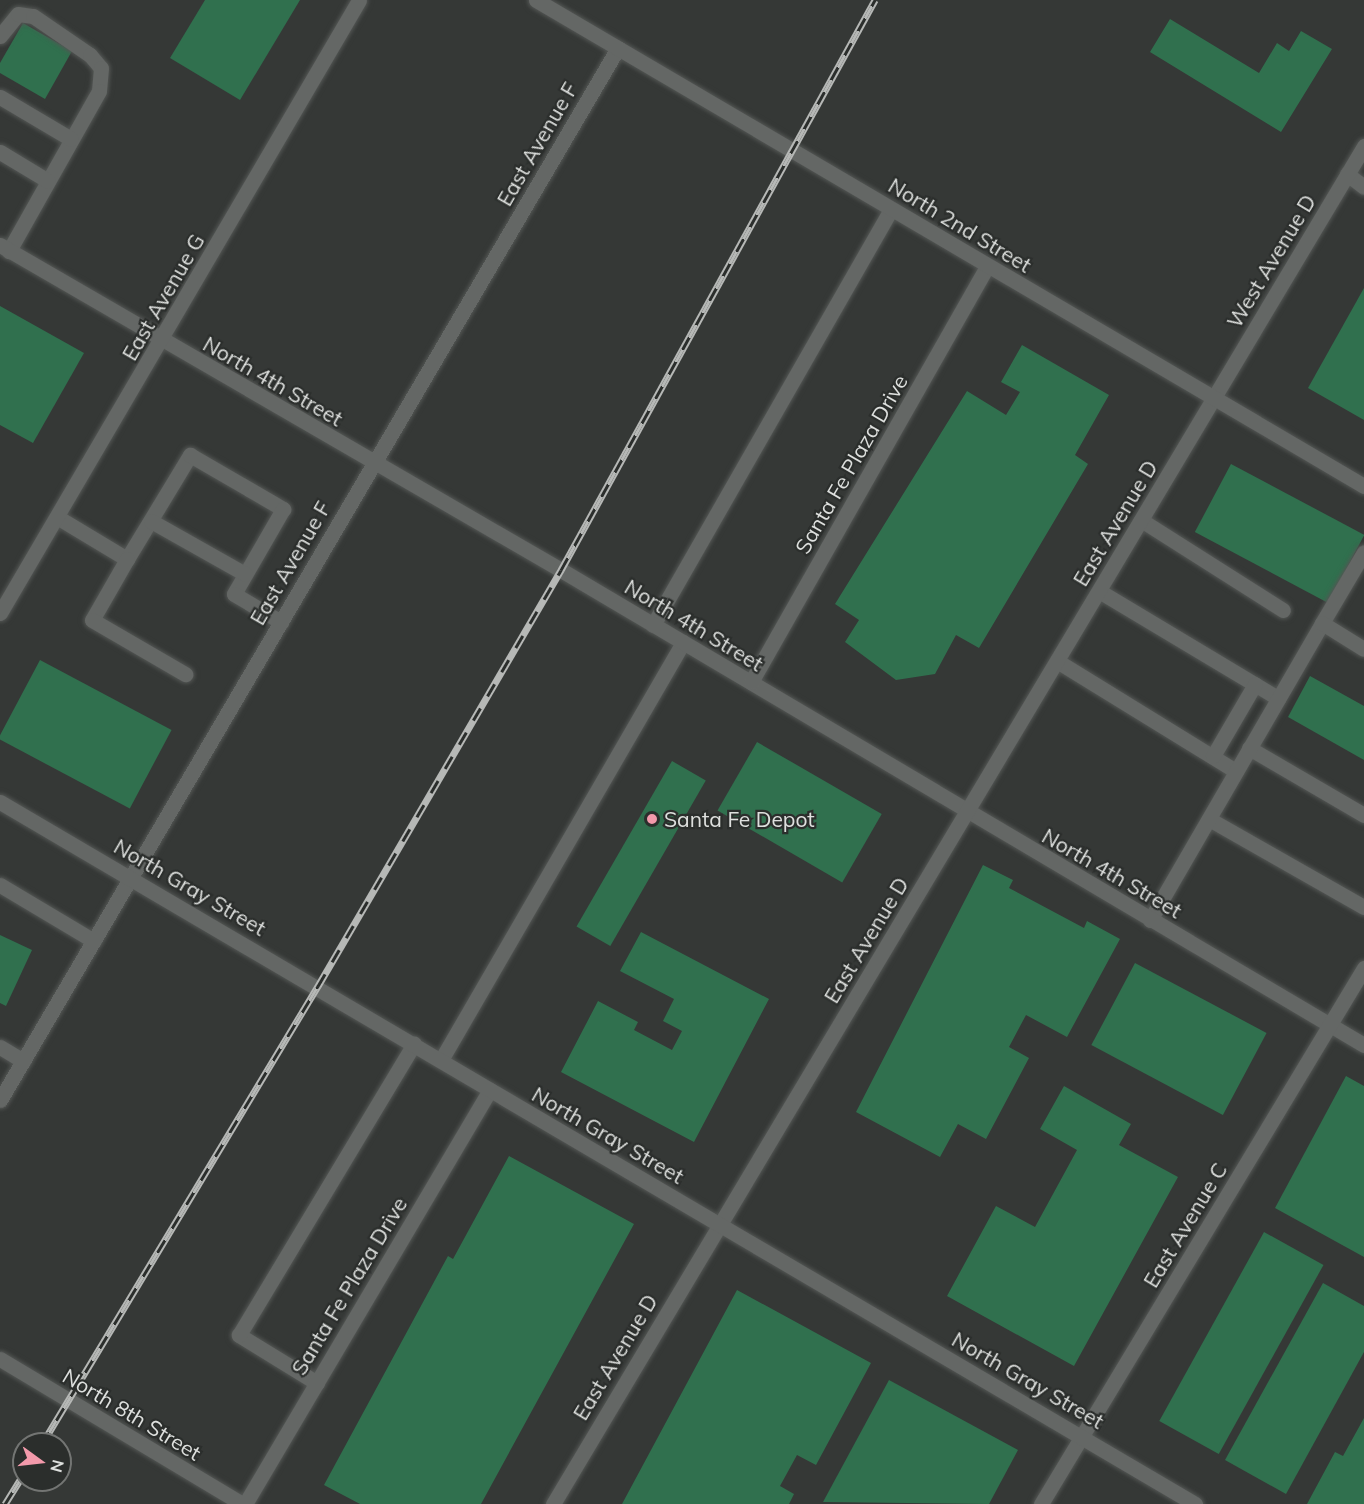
<!DOCTYPE html>
<style>
body{margin:0}
#map{position:relative;width:1364px;height:1504px;overflow:hidden;background:#353836;font-family:Mulish,sans-serif}
div>[style]{position:absolute}
[style*='--x']{left:calc(var(--x)*1px);top:calc(var(--y)*1px);width:calc(var(--w)*1px);rotate:calc(var(--a)*1deg)}
.building>*{inset:0;background:#30704e;transform-origin:0 0}
.roads{filter:drop-shadow(0 0 2px #535654) drop-shadow(0 0 2px #535654)}
.service>*{height:15px;margin:-7.5px;padding:0 7.5px;transform-origin:7.5px;border-radius:7.5px;background:#646765}
.minor>*{height:15px;margin:-7.5px;padding:0 7.5px;transform-origin:7.5px;border-radius:7.5px;background:#646765}
.tertiary>*{height:15px;margin:-7.5px;padding:0 7.5px;transform-origin:7.5px;border-radius:7.5px;background:#646765}
.rail>*{height:7px;margin-top:-3.5px;transform-origin:0;background:repeating-linear-gradient(90deg,#2b2e2c 0 14px,#b6b8b6 0 28px);box-sizing:border-box;border-block:2px solid #b6b8b6}
.dots>*{width:16px;height:16px;translate:-50% -50%;box-sizing:border-box;border:3px solid #2b2e2c;border-radius:50%}
span{translate:-50% -50%;white-space:nowrap;text-align:center;line-height:1.15;-webkit-text-stroke:4.5px #2b2e2c;paint-order:stroke}
.street-label{font-size:21px;color:#dee0de}
.poi-label{font-size:21px;color:#dee0de}
.left{translate:0 -50%;text-align:left}
.north{position:absolute;left:12px;top:1432px;width:60px;height:60px;box-sizing:border-box;background:#2b2e2c;border:2px solid #737573;border-radius:50%;rotate:105deg;font-size:16px;font-weight:700;line-height:24px;text-align:center;color:#dee0de}
.north::after{content:'';display:block;margin:auto;width:21px;height:27px;background:#f39aab;clip-path:polygon(50% 0,100% 100%,50% 72%,0 100%)}
</style>
<div id="map">
<div class="building">
<i style="clip-path:polygon(205px 0,300px 0,240px 100px,170px 58px)"></i>
<i style="clip-path:polygon(1170px 19px,1259px 73px,1277px 43px,1289px 51px,1301px 31px,1332px 49px,1281px 132px,1150px 52px)"></i>
<i style="clip-path:polygon(23px 23px,72px 51px,45px 99px,0 73px,0 63px)"></i>
<i style="clip-path:polygon(1364px 288px,1364px 420px,1308px 388px)"></i>
<i style="clip-path:polygon(0 306px,84px 353px,33px 443px,0 425px)"></i>
<i style="clip-path:polygon(1022px 345px,1109px 395px,1075px 455px,1088px 464px,979px 648px,956px 635px,935px 674px,896px 680px,845px 642px,859px 620px,835px 604px,967px 391px,1006px 415px,1020px 392px,1001px 382px)"></i>
<i style="left:1231px;top:464px;width:151px;height:77px;rotate:28deg"></i>
<i style="left:40px;top:660px;width:149px;height:89px;rotate:28deg"></i>
<i style="clip-path:polygon(1310px 676px,1364px 706px,1364px 760px,1288px 717px)"></i>
<i style="left:757px;top:742px;width:144px;height:79px;rotate:30deg"></i>
<i style="left:672px;top:761px;width:39px;height:191px;rotate:30deg"></i>
<i style="clip-path:polygon(983px 865px,1013px 880px,1009px 888px,1084px 928px,1087px 921px,1120px 939px,1067px 1037px,1026px 1015px,1009px 1047px,1029px 1058px,986px 1139px,958px 1124px,940px 1157px,856px 1112px)"></i>
<i style="clip-path:polygon(641px 932px,769px 999px,694px 1142px,561px 1072px,598px 1001px,638px 1022px,634px 1030px,672px 1050px,682px 1031px,663px 1021px,674px 999px,620px 971px)"></i>
<i style="clip-path:polygon(0 935px,32px 950px,6px 1006px,0 1003px)"></i>
<i style="left:1135px;top:963px;width:149px;height:93px;rotate:28deg"></i>
<i style="clip-path:polygon(1346px 1076px,1364px 1086px,1364px 1257px,1275px 1208px)"></i>
<i style="clip-path:polygon(1064px 1086px,1131px 1124px,1119px 1145px,1178px 1177px,1074px 1366px,947px 1296px,996px 1206px,1035px 1227px,1077px 1150px,1040px 1129px)"></i>
<i style="clip-path:polygon(509px 1156px,634px 1224px,481px 1504px,360px 1504px,324px 1485px,448px 1256px,453px 1259px)"></i>
<i style="left:1264px;top:1232px;width:68px;height:216px;rotate:29deg"></i>
<i style="clip-path:polygon(1323px 1283px,1364px 1306px,1364px 1352px,1286px 1494px,1225px 1460px)"></i>
<i style="clip-path:polygon(737px 1290px,871px 1363px,816px 1465px,797px 1455px,780px 1486px,794px 1494px,789px 1504px,622px 1504px)"></i>
<i style="clip-path:polygon(889px 1380px,1018px 1450px,989px 1504px,823px 1502px)"></i>
<i style="clip-path:polygon(1364px 1418px,1364px 1504px,1307px 1504px,1335px 1452px,1343px 1456px)"></i>
</div>
<div class="roads">
<div class="service">
<i style="--x:0;--y:36;--w:28;--a:-51"></i>
<i style="--x:18;--y:14;--w:15;--a:8"></i>
<i style="--x:33;--y:16;--w:69;--a:34.4"></i>
<i style="--x:90;--y:55;--w:17;--a:50"></i>
<i style="--x:101;--y:68;--w:23;--a:95"></i>
<i style="--x:99;--y:91;--w:184;--a:119.4"></i>
<i style="--x:0;--y:97;--w:82;--a:30.6"></i>
<i style="--x:0;--y:152;--w:56;--a:31.1"></i>
<i style="--x:1347;--y:174;--w:21;--a:37"></i>
<i style="--x:57;--y:517;--w:82;--a:31"></i>
<i style="--x:127;--y:559;--w:122;--a:-58.8"></i>
<i style="--x:190;--y:455;--w:108;--a:30.1"></i>
<i style="--x:283;--y:509;--w:98;--a:120"></i>
<i style="--x:234;--y:594;--w:55;--a:30.8"></i>
<i style="--x:1141;--y:520;--w:168;--a:32.4"></i>
<i style="--x:151;--y:521;--w:108;--a:29.4"></i>
<i style="--x:127;--y:559;--w:70;--a:119.8"></i>
<i style="--x:92;--y:620;--w:108;--a:30.1"></i>
<i style="--x:1099;--y:591;--w:209;--a:30.9"></i>
<i style="--x:1322;--y:623;--w:82;--a:-59.4"></i>
<i style="--x:653;--y:625;--w:479;--a:-60.2"></i>
<i style="--x:1057;--y:661;--w:210;--a:31.6"></i>
<i style="--x:1249;--y:748;--w:133;--a:30.2"></i>
<i style="--x:1213;--y:756;--w:83;--a:-59.7"></i>
<i style="--x:1209;--y:819;--w:178;--a:29.6"></i>
<i style="--x:0;--y:885;--w:109;--a:30.8"></i>
<i style="--x:1150;--y:920;--w:343;--a:-59.9"></i>
<i style="--x:1322;--y:623;--w:49;--a:31.8"></i>
<i style="--x:0;--y:1047;--w:27;--a:31"></i>
<i style="--x:441;--y:1060;--w:483;--a:-59.9"></i>
<i style="--x:317;--y:1383;--w:92;--a:-148.4"></i>
<i style="--x:239;--y:1335;--w:340;--a:-59"></i>
</div>
<div class="minor">
<i style="--x:0;--y:245;--w:648;--a:30.08"></i>
<i style="--x:561;--y:570;--w:933;--a:30.61"></i>
<i style="--x:0;--y:613;--w:710;--a:-59.64"></i>
<i style="--x:751;--y:682;--w:477;--a:-60.4"></i>
<i style="--x:0;--y:1100;--w:1220;--a:-59.57"></i>
<i style="--x:0;--y:1359;--w:282;--a:30.9"></i>
<i style="--x:245;--y:1504;--w:481;--a:-59.4"></i>
<i style="--x:553;--y:1504;--w:1582;--a:-59.15"></i>
<i style="--x:1041;--y:1504;--w:626;--a:-58.93"></i>
</div>
<div class="tertiary">
<i style="--x:536;--y:0;--w:960;--a:30.41"></i>
<i style="--x:0;--y:802;--w:1386;--a:30.43"></i>
</div>
</div>
<div class="rail">
<i style="--x:42;--y:1444;--w:535;--a:-58.93"></i>
<i style="--x:318;--y:986;--w:482;--a:-59.7"></i>
<i style="--x:561;--y:570;--w:651;--a:-61.15"></i>
<i style="--x:5;--y:1504;--w:36;--a:-58"></i>
</div>
<div class="dots">
<i style="left:652px;top:819px;background:#f39aab"></i>
</div>
<div class="street-label">
<span style="left:537px;top:144px;rotate:-60deg">East Avenue F</span>
<span style="left:960px;top:225px;rotate:31deg">North 2nd Street</span>
<span style="left:1271px;top:261px;rotate:-59deg">West Avenue D</span>
<span style="left:163px;top:297px;rotate:-60deg">East Avenue G</span>
<span style="left:273px;top:381px;rotate:30deg">North 4th Street</span>
<span style="left:851px;top:464px;rotate:-60deg">Santa Fe Plaza Drive</span>
<span style="left:1115px;top:523px;rotate:-59deg">East Avenue D</span>
<span style="left:290px;top:563px;rotate:-60deg">East Avenue F</span>
<span style="left:694px;top:625px;rotate:31deg">North 4th Street</span>
<span style="left:1112px;top:873px;rotate:30deg">North 4th Street</span>
<span style="left:190px;top:887px;rotate:30deg">North Gray Street</span>
<span style="left:866px;top:940px;rotate:-59deg">East Avenue D</span>
<span style="left:608px;top:1135px;rotate:30deg">North Gray Street</span>
<span style="left:1185px;top:1225px;rotate:-59deg">East Avenue C</span>
<span style="left:349px;top:1286px;rotate:-59deg">Santa Fe Plaza Drive</span>
<span style="left:615px;top:1357px;rotate:-59deg">East Avenue D</span>
<span style="left:1028px;top:1380px;rotate:30deg">North Gray Street</span>
<span style="left:132px;top:1414px;rotate:31deg">North 8th Street</span>
</div>
<div class="poi-label">
<span class="left" style="left:664px;top:819px">Santa Fe Depot</span>
</div>
<div class="north">N</div>
</div>
